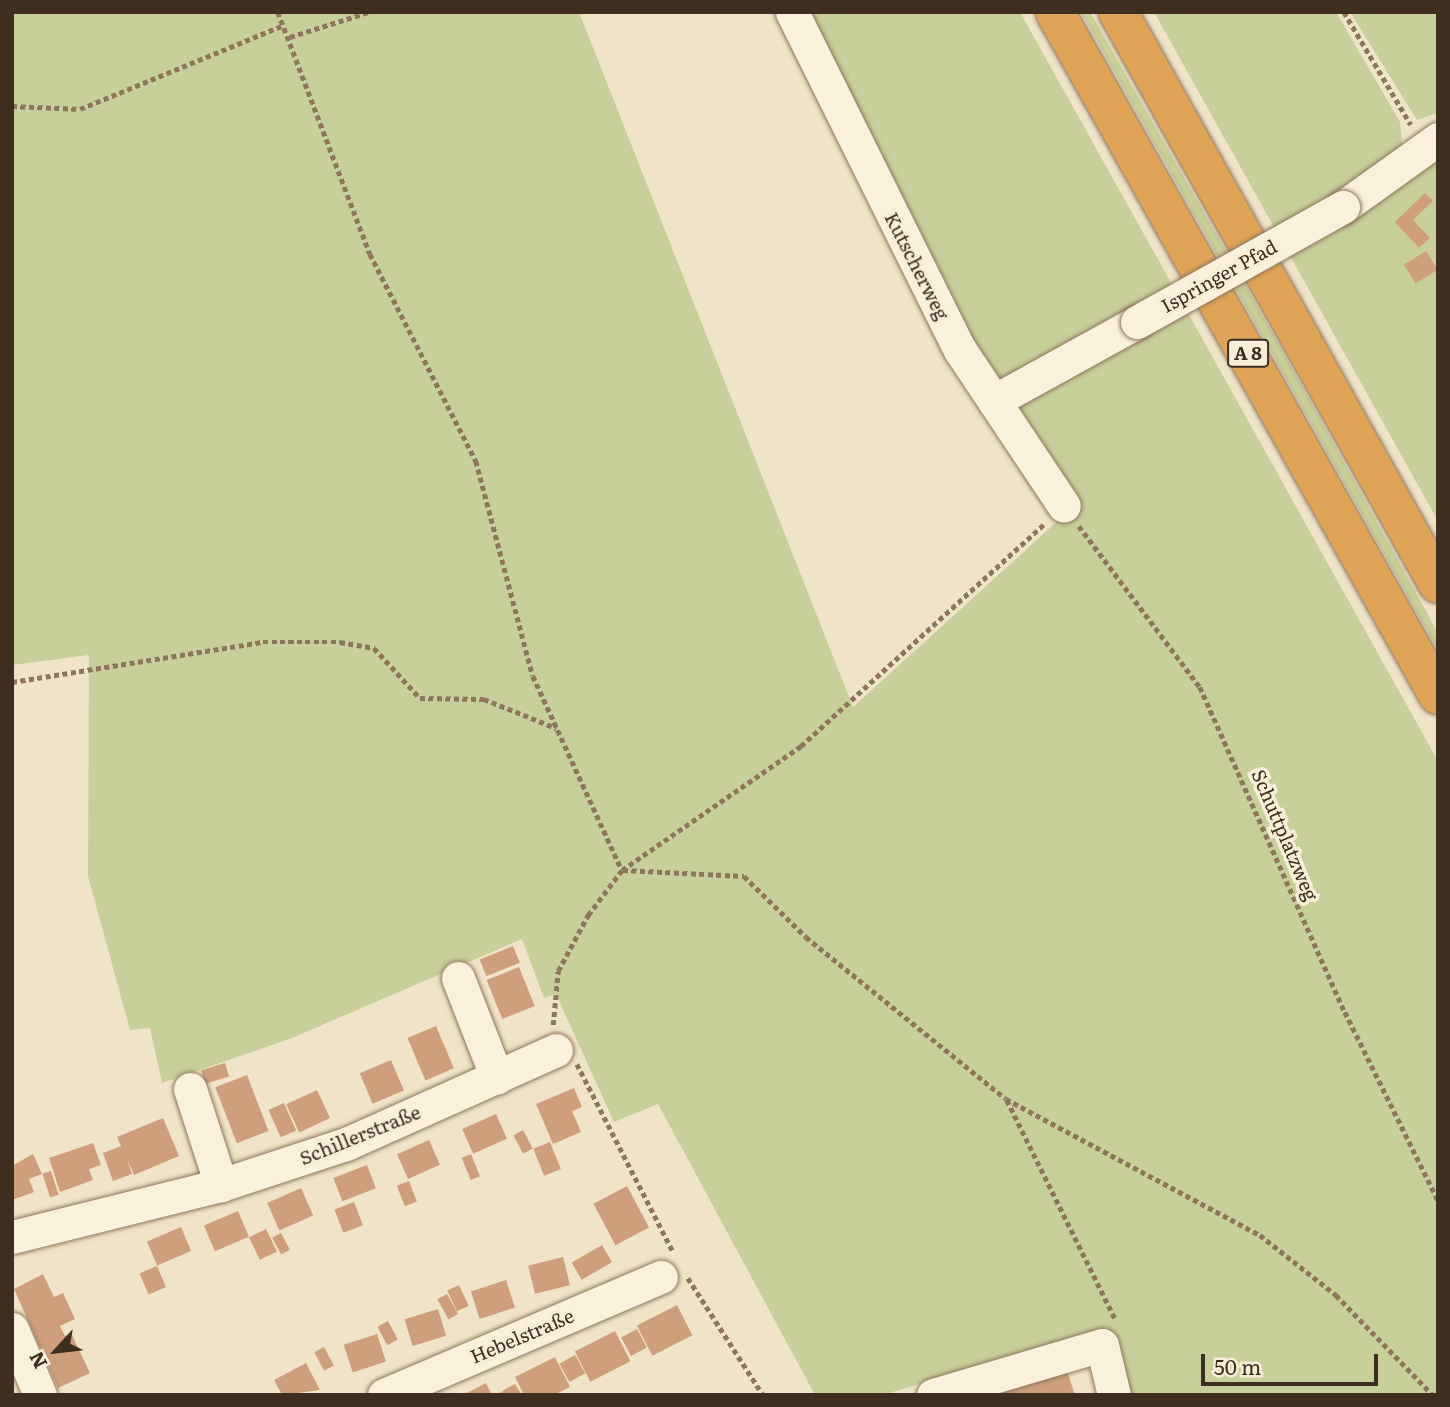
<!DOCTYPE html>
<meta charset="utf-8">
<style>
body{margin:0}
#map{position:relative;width:1450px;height:1407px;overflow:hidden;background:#f0e4c8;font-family:Literata,serif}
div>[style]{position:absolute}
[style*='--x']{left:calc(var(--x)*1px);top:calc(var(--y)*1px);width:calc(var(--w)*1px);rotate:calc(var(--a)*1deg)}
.green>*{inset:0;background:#c9cf9b}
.building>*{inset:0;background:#cf9f7d;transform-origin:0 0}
.path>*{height:4.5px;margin-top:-2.25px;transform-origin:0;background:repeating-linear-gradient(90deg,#8d765c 0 5px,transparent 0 8.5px)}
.roads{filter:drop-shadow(0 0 2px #8d765c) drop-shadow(0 0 2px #8d765c)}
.minor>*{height:33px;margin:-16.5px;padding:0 16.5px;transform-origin:16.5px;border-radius:16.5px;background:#faf1dc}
.highway>*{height:38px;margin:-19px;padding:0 19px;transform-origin:19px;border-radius:19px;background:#e0a458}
.bridges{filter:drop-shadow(0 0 2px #8d765c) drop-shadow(0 0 2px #8d765c)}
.minor-bridge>*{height:33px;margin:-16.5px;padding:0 16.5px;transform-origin:16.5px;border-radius:16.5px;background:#faf1dc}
span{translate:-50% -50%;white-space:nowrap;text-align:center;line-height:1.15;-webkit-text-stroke:7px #f7eed8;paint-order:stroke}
.shield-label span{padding:2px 5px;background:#f7eed8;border:2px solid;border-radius:5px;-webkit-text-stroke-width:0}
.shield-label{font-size:18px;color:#3d2e20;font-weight:700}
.street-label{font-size:19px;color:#3d2e20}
.frame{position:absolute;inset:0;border:14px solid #3d2e20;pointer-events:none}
.north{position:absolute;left:21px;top:1316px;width:70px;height:70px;-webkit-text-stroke:5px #f7eed8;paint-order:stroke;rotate:243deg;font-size:19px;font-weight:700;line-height:28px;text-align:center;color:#3d2e20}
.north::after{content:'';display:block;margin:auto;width:24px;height:32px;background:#3d2e20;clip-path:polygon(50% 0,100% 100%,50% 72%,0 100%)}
.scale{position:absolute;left:1201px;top:1354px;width:177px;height:32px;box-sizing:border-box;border:4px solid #3d2e20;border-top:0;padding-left:9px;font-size:21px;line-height:24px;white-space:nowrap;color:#3d2e20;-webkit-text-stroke:5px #f7eed8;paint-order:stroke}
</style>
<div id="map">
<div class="green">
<i style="clip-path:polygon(12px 12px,579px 12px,853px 707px,1074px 506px,981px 367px,805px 12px,1020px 12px,1438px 761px,1438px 1395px,1124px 1395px,1108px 1327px,883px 1395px,815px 1395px,658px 1104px,614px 1122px,556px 994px,544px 998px,522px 939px,292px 1038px,162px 1083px,150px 1028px,130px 1030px,88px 876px,89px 655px,12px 665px)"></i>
<i style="clip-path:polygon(1081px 12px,1090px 12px,1282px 350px,1438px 633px,1438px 650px)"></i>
<i style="clip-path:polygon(1154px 12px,1336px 12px,1400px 122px,1403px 152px,1438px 147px,1438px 521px)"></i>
<i style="clip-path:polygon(1350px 12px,1438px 12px,1438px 113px,1417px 120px)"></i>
</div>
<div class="building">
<i style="clip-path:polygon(1425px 193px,1433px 201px,1413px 220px,1430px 238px,1419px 248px,1395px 222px)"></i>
<i style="left:1426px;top:251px;width:22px;height:26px;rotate:58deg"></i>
<i style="left:513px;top:946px;width:18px;height:36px;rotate:68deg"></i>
<i style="left:519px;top:967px;width:42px;height:35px;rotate:68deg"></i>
<i style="left:436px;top:1026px;width:46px;height:31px;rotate:67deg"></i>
<i style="left:391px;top:1060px;width:33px;height:34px;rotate:67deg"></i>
<i style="left:225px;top:1063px;width:14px;height:25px;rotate:73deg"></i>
<i style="left:247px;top:1075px;width:60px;height:34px;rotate:69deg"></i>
<i style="clip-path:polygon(574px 1088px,582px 1107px,572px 1111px,581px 1132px,553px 1144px,536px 1104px)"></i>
<i style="left:317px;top:1090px;width:31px;height:34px;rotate:65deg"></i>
<i style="left:284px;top:1103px;width:30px;height:17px;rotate:66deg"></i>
<i style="left:496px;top:1114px;width:27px;height:37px;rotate:66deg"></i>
<i style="clip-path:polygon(163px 1118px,179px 1156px,134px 1175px,127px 1159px,132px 1174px,113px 1181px,103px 1153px,121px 1146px,117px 1137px)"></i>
<i style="left:523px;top:1130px;width:21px;height:11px;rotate:62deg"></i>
<i style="left:429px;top:1140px;width:27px;height:35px;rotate:66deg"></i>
<i style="left:550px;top:1142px;width:29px;height:18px;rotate:68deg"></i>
<i style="clip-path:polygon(93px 1143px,101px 1165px,89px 1169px,93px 1180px,60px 1192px,49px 1158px)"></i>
<i style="clip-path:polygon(33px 1154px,42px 1174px,29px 1179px,34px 1192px,12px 1200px,12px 1166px)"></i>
<i style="left:471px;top:1154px;width:24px;height:10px;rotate:68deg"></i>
<i style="left:367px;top:1165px;width:25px;height:36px;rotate:69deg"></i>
<i style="left:51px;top:1171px;width:25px;height:9px;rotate:72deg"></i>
<i style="left:409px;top:1181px;width:22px;height:13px;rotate:69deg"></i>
<i style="left:627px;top:1186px;width:47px;height:38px;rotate:62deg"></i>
<i style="left:301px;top:1188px;width:30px;height:37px;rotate:66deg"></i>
<i style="left:354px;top:1202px;width:25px;height:21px;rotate:69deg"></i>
<i style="left:238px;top:1211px;width:28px;height:37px;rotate:67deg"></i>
<i style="left:181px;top:1227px;width:26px;height:37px;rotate:67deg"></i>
<i style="left:266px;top:1229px;width:25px;height:19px;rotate:64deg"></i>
<i style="left:281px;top:1233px;width:19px;height:10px;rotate:62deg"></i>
<i style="left:602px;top:1245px;width:20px;height:35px;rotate:60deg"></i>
<i style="left:563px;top:1257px;width:29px;height:36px;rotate:76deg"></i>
<i style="left:157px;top:1266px;width:23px;height:19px;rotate:67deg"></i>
<i style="clip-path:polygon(43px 1274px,54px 1297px,63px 1293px,75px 1319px,60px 1326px,65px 1336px,71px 1333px,90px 1373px,58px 1388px,14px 1289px)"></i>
<i style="left:506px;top:1280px;width:29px;height:37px;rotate:72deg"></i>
<i style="left:459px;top:1285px;width:23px;height:13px;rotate:65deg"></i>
<i style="left:447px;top:1294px;width:23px;height:11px;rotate:61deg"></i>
<i style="left:677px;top:1305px;width:34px;height:45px;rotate:63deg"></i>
<i style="left:438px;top:1309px;width:28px;height:35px;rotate:73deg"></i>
<i style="left:388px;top:1321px;width:21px;height:12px;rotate:62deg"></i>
<i style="left:637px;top:1329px;width:21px;height:18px;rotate:62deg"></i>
<i style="left:615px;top:1331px;width:34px;height:45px;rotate:63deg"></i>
<i style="left:377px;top:1334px;width:29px;height:35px;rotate:72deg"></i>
<i style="left:324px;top:1347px;width:21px;height:11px;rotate:62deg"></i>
<i style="left:575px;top:1355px;width:21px;height:18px;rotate:61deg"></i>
<i style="clip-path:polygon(555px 1357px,570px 1387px,554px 1395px,524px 1395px,515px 1377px)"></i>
<i style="clip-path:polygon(1064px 1362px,1075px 1395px,972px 1395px)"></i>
<i style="clip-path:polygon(306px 1363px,320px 1390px,282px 1395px,274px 1380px)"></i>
<i style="clip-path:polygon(486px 1383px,492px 1395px,463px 1395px)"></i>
<i style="clip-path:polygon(515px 1384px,522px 1395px,497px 1395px,507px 1388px)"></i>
</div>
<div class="path">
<i style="--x:278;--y:12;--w:259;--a:69.2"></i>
<i style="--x:370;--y:254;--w:233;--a:62.9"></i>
<i style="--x:476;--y:461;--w:222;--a:75.2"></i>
<i style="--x:533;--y:676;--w:213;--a:65.4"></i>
<i style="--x:1344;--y:12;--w:131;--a:59.3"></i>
<i style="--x:290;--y:37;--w:83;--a:-17.6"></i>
<i style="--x:12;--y:106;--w:68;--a:2.5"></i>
<i style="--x:80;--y:109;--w:221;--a:-22.4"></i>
<i style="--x:1079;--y:526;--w:201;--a:53.1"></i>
<i style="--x:1200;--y:687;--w:356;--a:66"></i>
<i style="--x:1345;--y:1012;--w:210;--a:63.7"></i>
<i style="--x:12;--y:682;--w:254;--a:-9.1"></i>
<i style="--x:263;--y:642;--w:77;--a:0"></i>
<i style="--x:340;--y:642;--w:35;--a:10"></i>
<i style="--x:374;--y:648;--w:68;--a:47.4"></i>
<i style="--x:420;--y:698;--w:64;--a:0.9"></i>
<i style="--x:484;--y:699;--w:78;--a:21.9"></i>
<i style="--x:623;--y:870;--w:121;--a:2.8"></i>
<i style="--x:744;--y:876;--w:87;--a:44.5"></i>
<i style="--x:806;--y:937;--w:257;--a:39"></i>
<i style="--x:1006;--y:1099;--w:288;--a:28.2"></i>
<i style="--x:1260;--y:1235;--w:97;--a:38.3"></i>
<i style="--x:1336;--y:1295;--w:139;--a:45.9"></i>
<i style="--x:553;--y:1025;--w:54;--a:-84.7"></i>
<i style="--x:558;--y:971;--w:64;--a:-61.8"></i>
<i style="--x:588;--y:915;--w:56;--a:-52.9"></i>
<i style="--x:622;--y:870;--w:218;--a:-34.7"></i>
<i style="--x:801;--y:746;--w:331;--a:-42.4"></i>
<i style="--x:577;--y:1064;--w:211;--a:62.9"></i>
<i style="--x:1007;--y:1100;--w:246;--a:63.7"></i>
<i style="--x:688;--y:1278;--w:139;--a:57.3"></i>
</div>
<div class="roads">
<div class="minor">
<i style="--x:792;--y:12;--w:377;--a:63.6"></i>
<i style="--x:960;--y:350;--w:187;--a:56.3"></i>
<i style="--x:1343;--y:207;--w:117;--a:-35.6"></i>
<i style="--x:994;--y:401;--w:163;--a:-28.9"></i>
<i style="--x:458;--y:978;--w:107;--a:68.7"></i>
<i style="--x:190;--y:1089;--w:101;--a:72.1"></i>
<i style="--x:12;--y:1237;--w:215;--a:-14"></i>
<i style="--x:221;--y:1185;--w:132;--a:-18.2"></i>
<i style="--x:346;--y:1144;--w:230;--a:-24.1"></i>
<i style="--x:12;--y:1329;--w:72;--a:67"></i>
<i style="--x:384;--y:1395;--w:301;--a:-23.1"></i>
<i style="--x:933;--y:1395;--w:176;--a:-16.5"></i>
<i style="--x:1102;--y:1345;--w:51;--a:76.5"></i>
</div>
<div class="highway">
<i style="--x:1055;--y:12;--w:783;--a:60.72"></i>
<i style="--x:1118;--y:12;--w:655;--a:60.78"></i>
</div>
</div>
<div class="bridges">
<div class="minor-bridge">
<i style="--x:1137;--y:322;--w:236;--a:-29.2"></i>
</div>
</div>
<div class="shield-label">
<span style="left:1248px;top:353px">A 8</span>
</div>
<div class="street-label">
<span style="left:917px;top:266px;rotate:63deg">Kutscherweg</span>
<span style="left:1219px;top:276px;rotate:-29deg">Ispringer Pfad</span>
<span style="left:1285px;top:835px;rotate:67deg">Schuttplatzweg</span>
<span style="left:360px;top:1135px;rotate:-22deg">Schillerstraße</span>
<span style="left:522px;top:1336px;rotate:-23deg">Hebelstraße</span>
</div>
<div class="frame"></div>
<div class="north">N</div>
<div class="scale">50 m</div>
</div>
